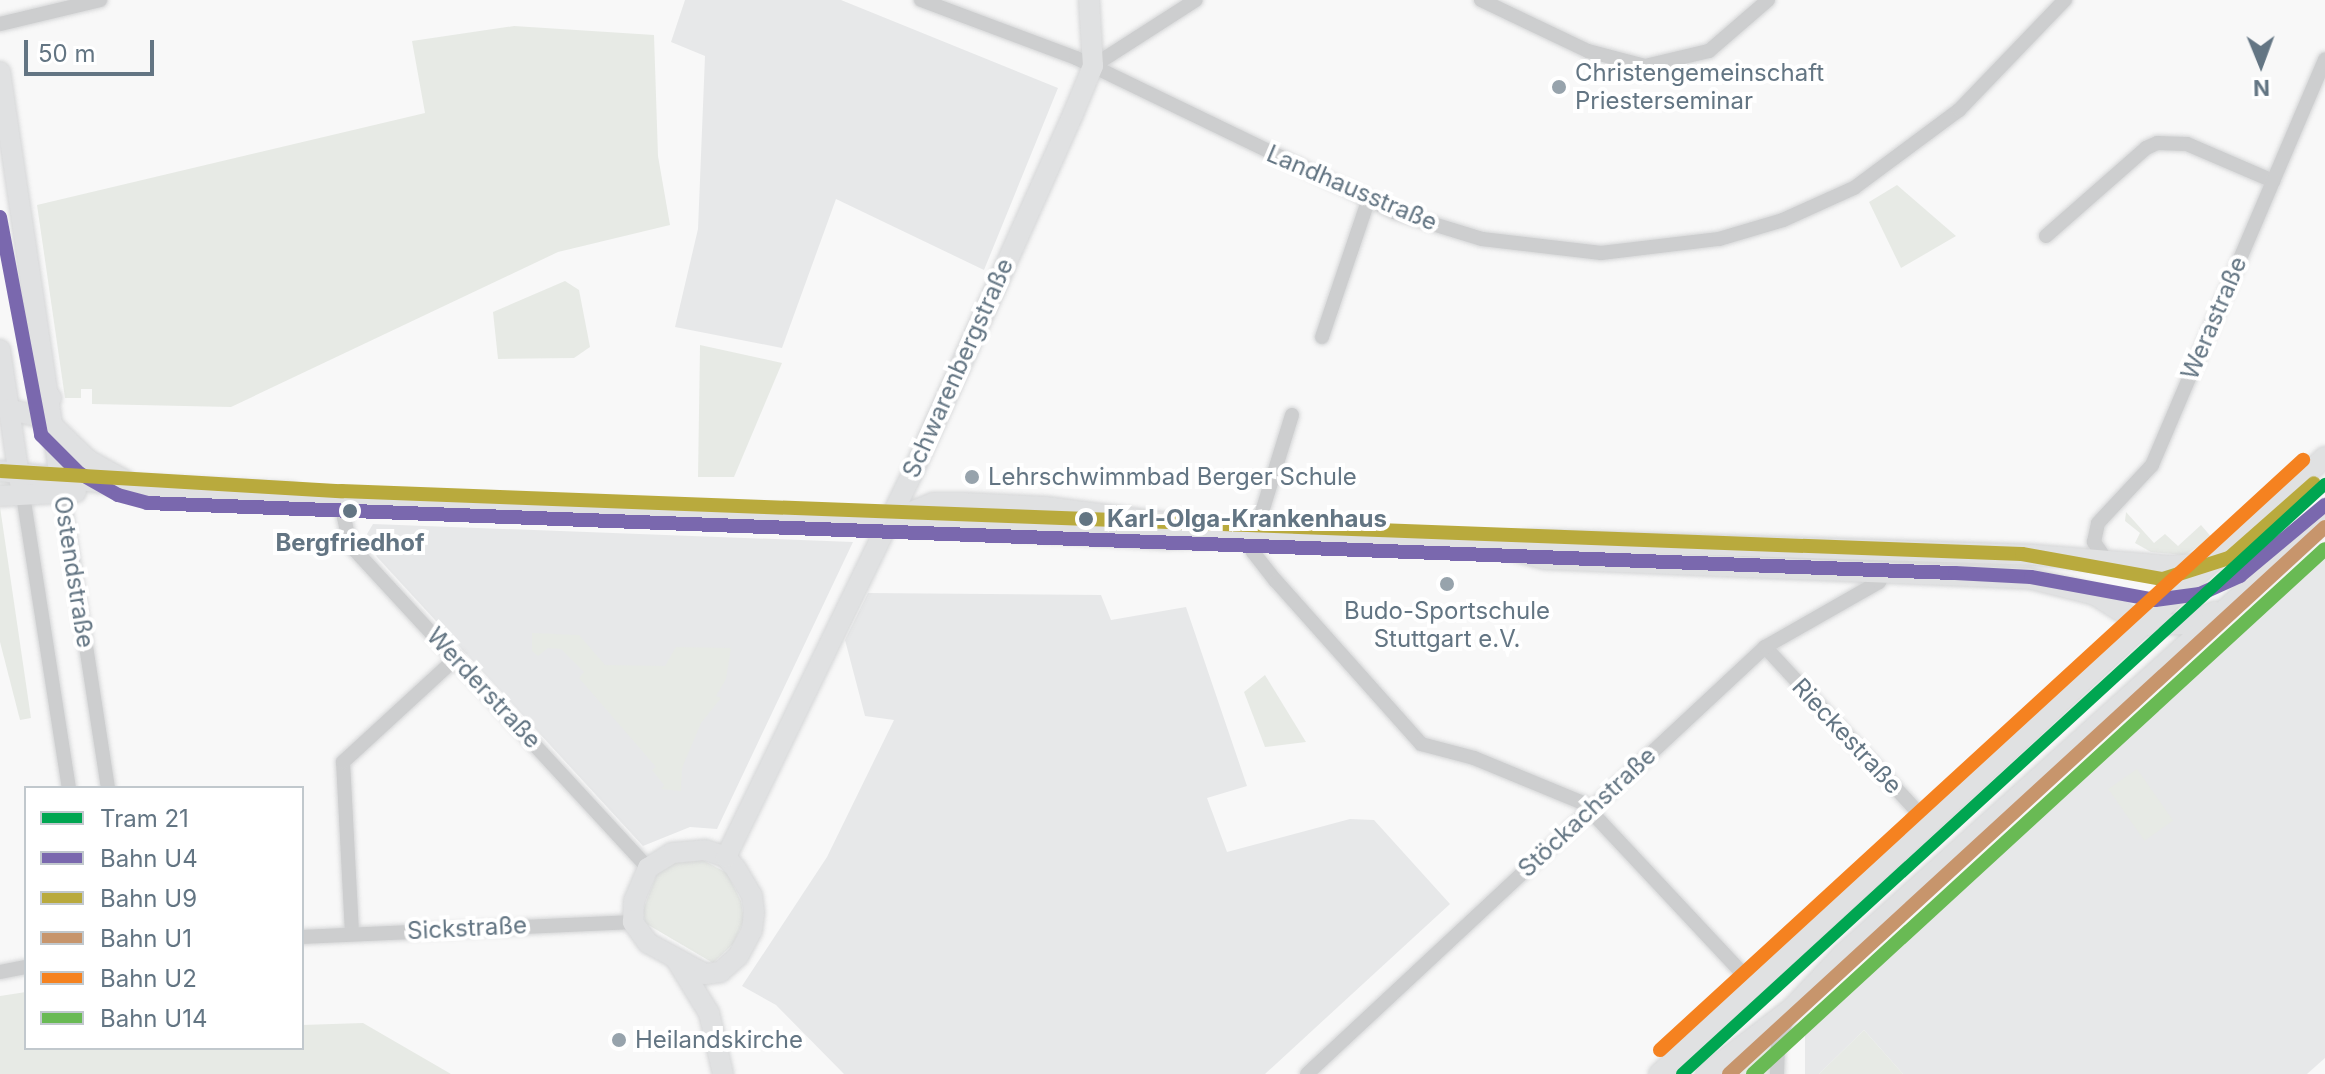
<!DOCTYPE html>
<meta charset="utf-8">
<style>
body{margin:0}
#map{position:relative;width:2325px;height:1074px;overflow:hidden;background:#f8f8f8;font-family:Inter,sans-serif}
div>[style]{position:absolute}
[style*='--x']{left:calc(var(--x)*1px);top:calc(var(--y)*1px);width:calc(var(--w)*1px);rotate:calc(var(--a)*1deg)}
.built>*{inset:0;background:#e7e8e9}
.green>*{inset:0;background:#e7eae5;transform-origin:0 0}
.roads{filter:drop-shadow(0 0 2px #d5d6d7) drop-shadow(0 0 2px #d5d6d7)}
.street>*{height:14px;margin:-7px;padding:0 7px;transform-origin:7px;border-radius:7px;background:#cdcecf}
.secondary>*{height:20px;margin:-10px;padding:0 10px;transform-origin:10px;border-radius:10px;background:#e0e1e2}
.rail-1>*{height:14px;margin:-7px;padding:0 7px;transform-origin:7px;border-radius:7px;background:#7a68ae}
.rail-2>*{height:14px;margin:-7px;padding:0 7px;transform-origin:7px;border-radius:7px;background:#b9aa3d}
.rail-3>*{height:14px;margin:-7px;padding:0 7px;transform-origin:7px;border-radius:7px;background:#c7956c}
.rail-4>*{height:14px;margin:-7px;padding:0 7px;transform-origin:7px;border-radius:7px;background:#f58220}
.rail-5>*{height:14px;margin:-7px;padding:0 7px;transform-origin:7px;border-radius:7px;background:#69ba54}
.tram-1>*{height:12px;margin:-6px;padding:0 6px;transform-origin:6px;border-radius:6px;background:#00a651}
.dots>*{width:22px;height:22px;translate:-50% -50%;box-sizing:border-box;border:4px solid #fff;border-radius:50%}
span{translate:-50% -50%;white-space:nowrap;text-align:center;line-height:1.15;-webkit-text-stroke:8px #fff;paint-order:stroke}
.poi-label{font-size:24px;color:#637583}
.left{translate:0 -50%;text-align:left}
.street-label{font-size:24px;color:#637583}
.stop-label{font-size:24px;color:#637583;font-weight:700}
.legend{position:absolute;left:24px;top:786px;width:280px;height:264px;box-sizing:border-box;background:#fff;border:2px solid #c1c8cd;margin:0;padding:10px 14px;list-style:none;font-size:24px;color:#637583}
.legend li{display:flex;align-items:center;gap:16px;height:40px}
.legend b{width:40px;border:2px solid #c1c8cd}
.north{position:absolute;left:2221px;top:24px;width:80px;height:80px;-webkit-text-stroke:6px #fff;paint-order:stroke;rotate:179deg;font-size:22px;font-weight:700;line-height:32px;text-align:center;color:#637583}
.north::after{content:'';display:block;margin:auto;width:28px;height:36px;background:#637583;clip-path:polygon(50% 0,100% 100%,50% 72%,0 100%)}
.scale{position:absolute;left:24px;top:40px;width:130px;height:36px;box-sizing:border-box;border:4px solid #637583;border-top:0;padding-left:10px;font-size:24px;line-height:28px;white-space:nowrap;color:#637583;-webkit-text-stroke:6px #fff;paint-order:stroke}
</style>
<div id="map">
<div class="built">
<i style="clip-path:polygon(685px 0,841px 0,1058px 88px,984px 270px,836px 199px,782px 348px,675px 327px,698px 229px,705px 56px,671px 42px)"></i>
<i style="clip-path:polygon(373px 524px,853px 542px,717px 829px,690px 827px,643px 846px,377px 557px,367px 534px)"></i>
<i style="clip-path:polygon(2325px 541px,2325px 1058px,2307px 1074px,1903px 1074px,1864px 1030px,1819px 1074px,1805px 1074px,1805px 1020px)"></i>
<i style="clip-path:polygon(868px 593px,1101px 595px,1111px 620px,1186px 607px,1247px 786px,1207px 798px,1227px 852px,1350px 819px,1374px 820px,1450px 904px,1265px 1074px,844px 1074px,776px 1005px,742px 986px,827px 857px,894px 720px,865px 716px,845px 640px)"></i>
</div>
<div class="green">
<i style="clip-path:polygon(514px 26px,654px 35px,658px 156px,670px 225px,558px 252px,231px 407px,92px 404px,92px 389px,81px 389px,81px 398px,65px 398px,37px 205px,425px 113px,412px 41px)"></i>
<i style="clip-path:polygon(1897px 185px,1956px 236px,1901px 268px,1869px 202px)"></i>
<i style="clip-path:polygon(565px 281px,579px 290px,590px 347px,574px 358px,498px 359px,493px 312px)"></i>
<i style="clip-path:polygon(700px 345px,782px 363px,734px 477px,698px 477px)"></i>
<i style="clip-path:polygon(0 507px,31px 718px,20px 720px,0 642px)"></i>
<i style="clip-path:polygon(2126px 512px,2154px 543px,2165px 534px,2178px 546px,2201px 525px,2213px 539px,2184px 555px,2151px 552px,2135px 543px,2140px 533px,2125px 521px)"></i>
<i style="clip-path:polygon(532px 633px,579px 635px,605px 665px,665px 666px,676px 647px,731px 648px,726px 679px,716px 696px,721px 698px,701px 723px,682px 768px,681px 791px,661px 789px,664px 785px,652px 770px,656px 767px,579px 678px,584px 672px,561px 649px,548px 648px,538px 656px,532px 651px)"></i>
<i style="clip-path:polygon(1265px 675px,1306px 742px,1265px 747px,1244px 692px)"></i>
<i style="left:2137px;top:769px;width:63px;height:35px;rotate:55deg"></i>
<i style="clip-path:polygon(699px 858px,727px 873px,741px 901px,744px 920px,733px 944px,713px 963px,645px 923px,643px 910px,658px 871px,671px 862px)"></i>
<i style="clip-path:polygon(26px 992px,26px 1048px,302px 1048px,302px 1025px,363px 1023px,451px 1074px,0 1074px,0 996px)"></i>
<i style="clip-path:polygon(1864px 1030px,1903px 1074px,1819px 1074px)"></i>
<i style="clip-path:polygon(1771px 1038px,1770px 1074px,1730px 1074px)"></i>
</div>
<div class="roads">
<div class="street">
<i style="--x:921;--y:0;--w:165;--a:20.5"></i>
<i style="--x:1076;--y:58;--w:353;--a:25.8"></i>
<i style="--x:1394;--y:212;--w:92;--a:17.1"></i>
<i style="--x:1482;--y:239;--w:120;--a:6.7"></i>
<i style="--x:1601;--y:253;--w:119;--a:-6.8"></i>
<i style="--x:1719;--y:239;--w:67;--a:-16.5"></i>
<i style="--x:1783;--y:220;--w:78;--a:-24.3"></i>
<i style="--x:1854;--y:188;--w:131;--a:-36.6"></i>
<i style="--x:1959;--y:110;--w:153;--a:-46.1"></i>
<i style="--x:1481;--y:0;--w:119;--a:25.5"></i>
<i style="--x:1588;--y:51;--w:59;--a:14.7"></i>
<i style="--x:1645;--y:66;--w:66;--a:-13.2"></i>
<i style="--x:1709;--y:51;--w:78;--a:-40.8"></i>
<i style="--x:0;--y:24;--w:103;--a:-13.5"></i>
<i style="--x:1093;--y:66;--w:122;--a:-32.7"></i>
<i style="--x:2046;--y:236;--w:133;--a:-41.3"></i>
<i style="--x:2146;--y:148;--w:12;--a:-24"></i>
<i style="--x:2157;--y:143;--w:30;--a:2"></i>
<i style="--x:2187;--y:144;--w:94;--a:23.3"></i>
<i style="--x:1322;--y:337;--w:144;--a:-71.3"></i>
<i style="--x:1292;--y:415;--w:132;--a:107.2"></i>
<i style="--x:1253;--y:541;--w:11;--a:90"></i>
<i style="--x:1253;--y:552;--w:37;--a:52"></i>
<i style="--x:1276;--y:581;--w:218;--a:48.3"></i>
<i style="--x:1421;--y:744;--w:55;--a:14.8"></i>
<i style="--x:1474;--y:758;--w:118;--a:22.4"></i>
<i style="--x:1583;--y:803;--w:252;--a:46.9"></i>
<i style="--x:62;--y:491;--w:301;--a:81.2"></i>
<i style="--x:23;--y:495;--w:297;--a:81.1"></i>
<i style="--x:340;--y:499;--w:47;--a:77.7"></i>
<i style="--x:350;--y:545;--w:439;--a:47.3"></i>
<i style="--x:2106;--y:560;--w:22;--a:-124"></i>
<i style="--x:2094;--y:542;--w:19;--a:-78"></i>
<i style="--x:2098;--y:523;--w:79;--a:-47"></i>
<i style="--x:2152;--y:465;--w:441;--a:-66.9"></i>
<i style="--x:1765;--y:647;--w:243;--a:47.2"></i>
<i style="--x:352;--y:933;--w:171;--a:-93"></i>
<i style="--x:343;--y:762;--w:155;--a:-42.6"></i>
<i style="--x:302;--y:937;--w:331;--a:-2.6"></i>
<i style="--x:0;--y:972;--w:26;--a:-11"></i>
<i style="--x:1307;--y:1074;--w:626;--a:-42.99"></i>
<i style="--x:1765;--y:647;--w:131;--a:-29.7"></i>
<i style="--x:1879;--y:582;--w:10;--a:-61"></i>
<i style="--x:1777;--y:1074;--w:32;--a:-88"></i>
<i style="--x:1778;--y:1042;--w:31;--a:-68"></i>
</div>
<div class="secondary">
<i style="--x:0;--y:72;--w:419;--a:81.6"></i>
<i style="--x:0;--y:350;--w:134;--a:81.4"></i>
<i style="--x:8;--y:409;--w:30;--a:14"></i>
<i style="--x:37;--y:416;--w:23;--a:-52"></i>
<i style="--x:55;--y:428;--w:46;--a:44.1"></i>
<i style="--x:88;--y:460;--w:43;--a:28.9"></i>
<i style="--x:0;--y:471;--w:124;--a:6.5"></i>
<i style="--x:123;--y:485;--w:169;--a:2.7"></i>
<i style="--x:292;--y:493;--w:14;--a:21"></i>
<i style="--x:305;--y:498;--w:465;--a:2.1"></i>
<i style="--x:770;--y:515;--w:395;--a:3.5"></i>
<i style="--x:1164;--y:539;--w:90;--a:-2.5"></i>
<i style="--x:1254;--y:535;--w:238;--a:2.2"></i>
<i style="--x:1492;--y:544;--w:46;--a:-5"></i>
<i style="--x:1538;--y:540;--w:497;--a:1.7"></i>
<i style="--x:2035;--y:555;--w:136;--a:4.6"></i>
<i style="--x:2171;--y:566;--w:42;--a:-5.4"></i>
<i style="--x:0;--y:496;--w:76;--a:-3"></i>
<i style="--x:887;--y:522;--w:50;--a:-22.4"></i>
<i style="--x:933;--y:503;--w:32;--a:0"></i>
<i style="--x:965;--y:503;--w:81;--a:2.8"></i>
<i style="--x:1046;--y:507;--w:161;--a:7.5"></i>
<i style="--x:1494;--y:545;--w:53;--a:15.4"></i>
<i style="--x:1545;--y:559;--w:483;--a:2.3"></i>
<i style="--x:2028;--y:578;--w:69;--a:14.2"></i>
<i style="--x:2095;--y:595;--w:57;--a:32"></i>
<i style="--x:2143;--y:625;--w:44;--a:-1.3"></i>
<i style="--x:2187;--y:624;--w:30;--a:-24"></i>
<i style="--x:705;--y:850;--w:22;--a:18"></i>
<i style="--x:726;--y:857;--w:16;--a:50"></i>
<i style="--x:736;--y:869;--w:31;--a:59"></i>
<i style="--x:752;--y:896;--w:17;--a:83"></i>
<i style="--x:754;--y:913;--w:17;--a:97"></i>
<i style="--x:752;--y:930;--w:30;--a:118"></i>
<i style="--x:738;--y:956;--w:24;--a:138"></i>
<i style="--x:720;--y:972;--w:15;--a:172"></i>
<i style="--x:705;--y:974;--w:65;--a:-151.5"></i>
<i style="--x:648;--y:943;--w:26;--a:-126"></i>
<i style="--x:633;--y:922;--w:21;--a:-87"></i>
<i style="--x:634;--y:901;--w:36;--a:-67"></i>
<i style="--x:648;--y:868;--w:28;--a:-32"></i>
<i style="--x:672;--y:853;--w:33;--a:-5"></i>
<i style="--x:726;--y:857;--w:428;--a:-64.1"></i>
<i style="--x:913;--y:472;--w:392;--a:-65.9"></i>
<i style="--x:1073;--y:114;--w:52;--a:-67.4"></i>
<i style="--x:1093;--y:66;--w:66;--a:-93.5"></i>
<i style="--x:677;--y:961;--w:61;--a:58.4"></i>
<i style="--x:709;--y:1013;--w:63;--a:77.1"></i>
<i style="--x:1659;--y:1074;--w:908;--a:-42.81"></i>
<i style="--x:1706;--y:1074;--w:108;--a:-37.5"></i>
<i style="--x:1792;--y:1008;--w:73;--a:-46.7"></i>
<i style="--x:1842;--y:955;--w:651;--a:-42.07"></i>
</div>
</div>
<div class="rail-1">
<i style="--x:0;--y:217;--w:222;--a:79.3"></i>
<i style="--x:41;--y:435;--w:54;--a:45"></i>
<i style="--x:79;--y:473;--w:45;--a:29.4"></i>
<i style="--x:118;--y:495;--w:30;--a:15"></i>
<i style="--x:147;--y:503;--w:1809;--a:2.22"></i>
<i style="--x:1955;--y:573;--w:76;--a:3"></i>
<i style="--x:2031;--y:577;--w:126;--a:10.5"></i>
<i style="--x:2155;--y:600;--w:45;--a:-7.6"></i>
<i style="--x:2200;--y:594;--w:44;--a:-24.2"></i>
<i style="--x:2240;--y:576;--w:111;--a:-39.9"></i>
</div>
<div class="rail-2">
<i style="--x:1;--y:471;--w:341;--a:3.4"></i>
<i style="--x:341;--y:491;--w:1682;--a:2.15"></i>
<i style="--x:2022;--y:554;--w:143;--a:10.1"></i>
<i style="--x:2163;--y:579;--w:69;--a:-17.7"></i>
<i style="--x:2229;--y:558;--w:113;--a:-41.4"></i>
</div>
<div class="rail-3">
<i style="--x:1729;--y:1074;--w:809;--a:-42.55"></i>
</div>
<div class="rail-4">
<i style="--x:1660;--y:1050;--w:873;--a:-42.54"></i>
</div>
<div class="rail-5">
<i style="--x:1753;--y:1074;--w:776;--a:-42.55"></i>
</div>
<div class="tram-1">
<i style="--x:1682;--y:1074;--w:873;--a:-42.54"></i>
</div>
<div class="dots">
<i style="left:1559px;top:87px;background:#97a3ac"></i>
<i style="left:972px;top:477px;background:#97a3ac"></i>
<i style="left:350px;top:511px;background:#637583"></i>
<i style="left:1086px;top:519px;background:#637583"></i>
<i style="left:1447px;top:584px;background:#97a3ac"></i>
<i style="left:619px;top:1040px;background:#97a3ac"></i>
</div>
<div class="poi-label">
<span class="left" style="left:1575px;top:87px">Christengemeinschaft<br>Priesterseminar</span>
<span class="left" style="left:988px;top:477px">Lehrschwimmbad Berger Schule</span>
<span style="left:1447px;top:625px">Budo-Sportschule<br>Stuttgart e.V.</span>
<span class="left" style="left:635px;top:1040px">Heilandskirche</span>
</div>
<div class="street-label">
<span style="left:1352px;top:188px;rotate:23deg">Landhausstraße</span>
<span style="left:2214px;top:318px;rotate:-67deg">Werastraße</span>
<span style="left:958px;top:368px;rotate:-66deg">Schwarenbergstraße</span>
<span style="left:74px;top:572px;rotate:81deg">Ostendstraße</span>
<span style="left:484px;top:688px;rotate:47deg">Werderstraße</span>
<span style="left:1847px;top:736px;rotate:47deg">Rieckestraße</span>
<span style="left:1587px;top:812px;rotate:-43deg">Stöckachstraße</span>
<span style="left:467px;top:928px;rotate:-3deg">Sickstraße</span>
</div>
<div class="stop-label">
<span class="left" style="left:1107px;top:519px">Karl-Olga-Krankenhaus</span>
<span style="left:350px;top:543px">Bergfriedhof</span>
</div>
<ul class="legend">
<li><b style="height:10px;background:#00a651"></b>Tram 21</li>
<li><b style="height:10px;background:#7a68ae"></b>Bahn U4</li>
<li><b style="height:10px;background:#b9aa3d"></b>Bahn U9</li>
<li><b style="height:10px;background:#c7956c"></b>Bahn U1</li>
<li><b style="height:10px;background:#f58220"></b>Bahn U2</li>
<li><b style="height:10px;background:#69ba54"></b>Bahn U14</li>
</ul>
<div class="north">N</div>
<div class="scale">50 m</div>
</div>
